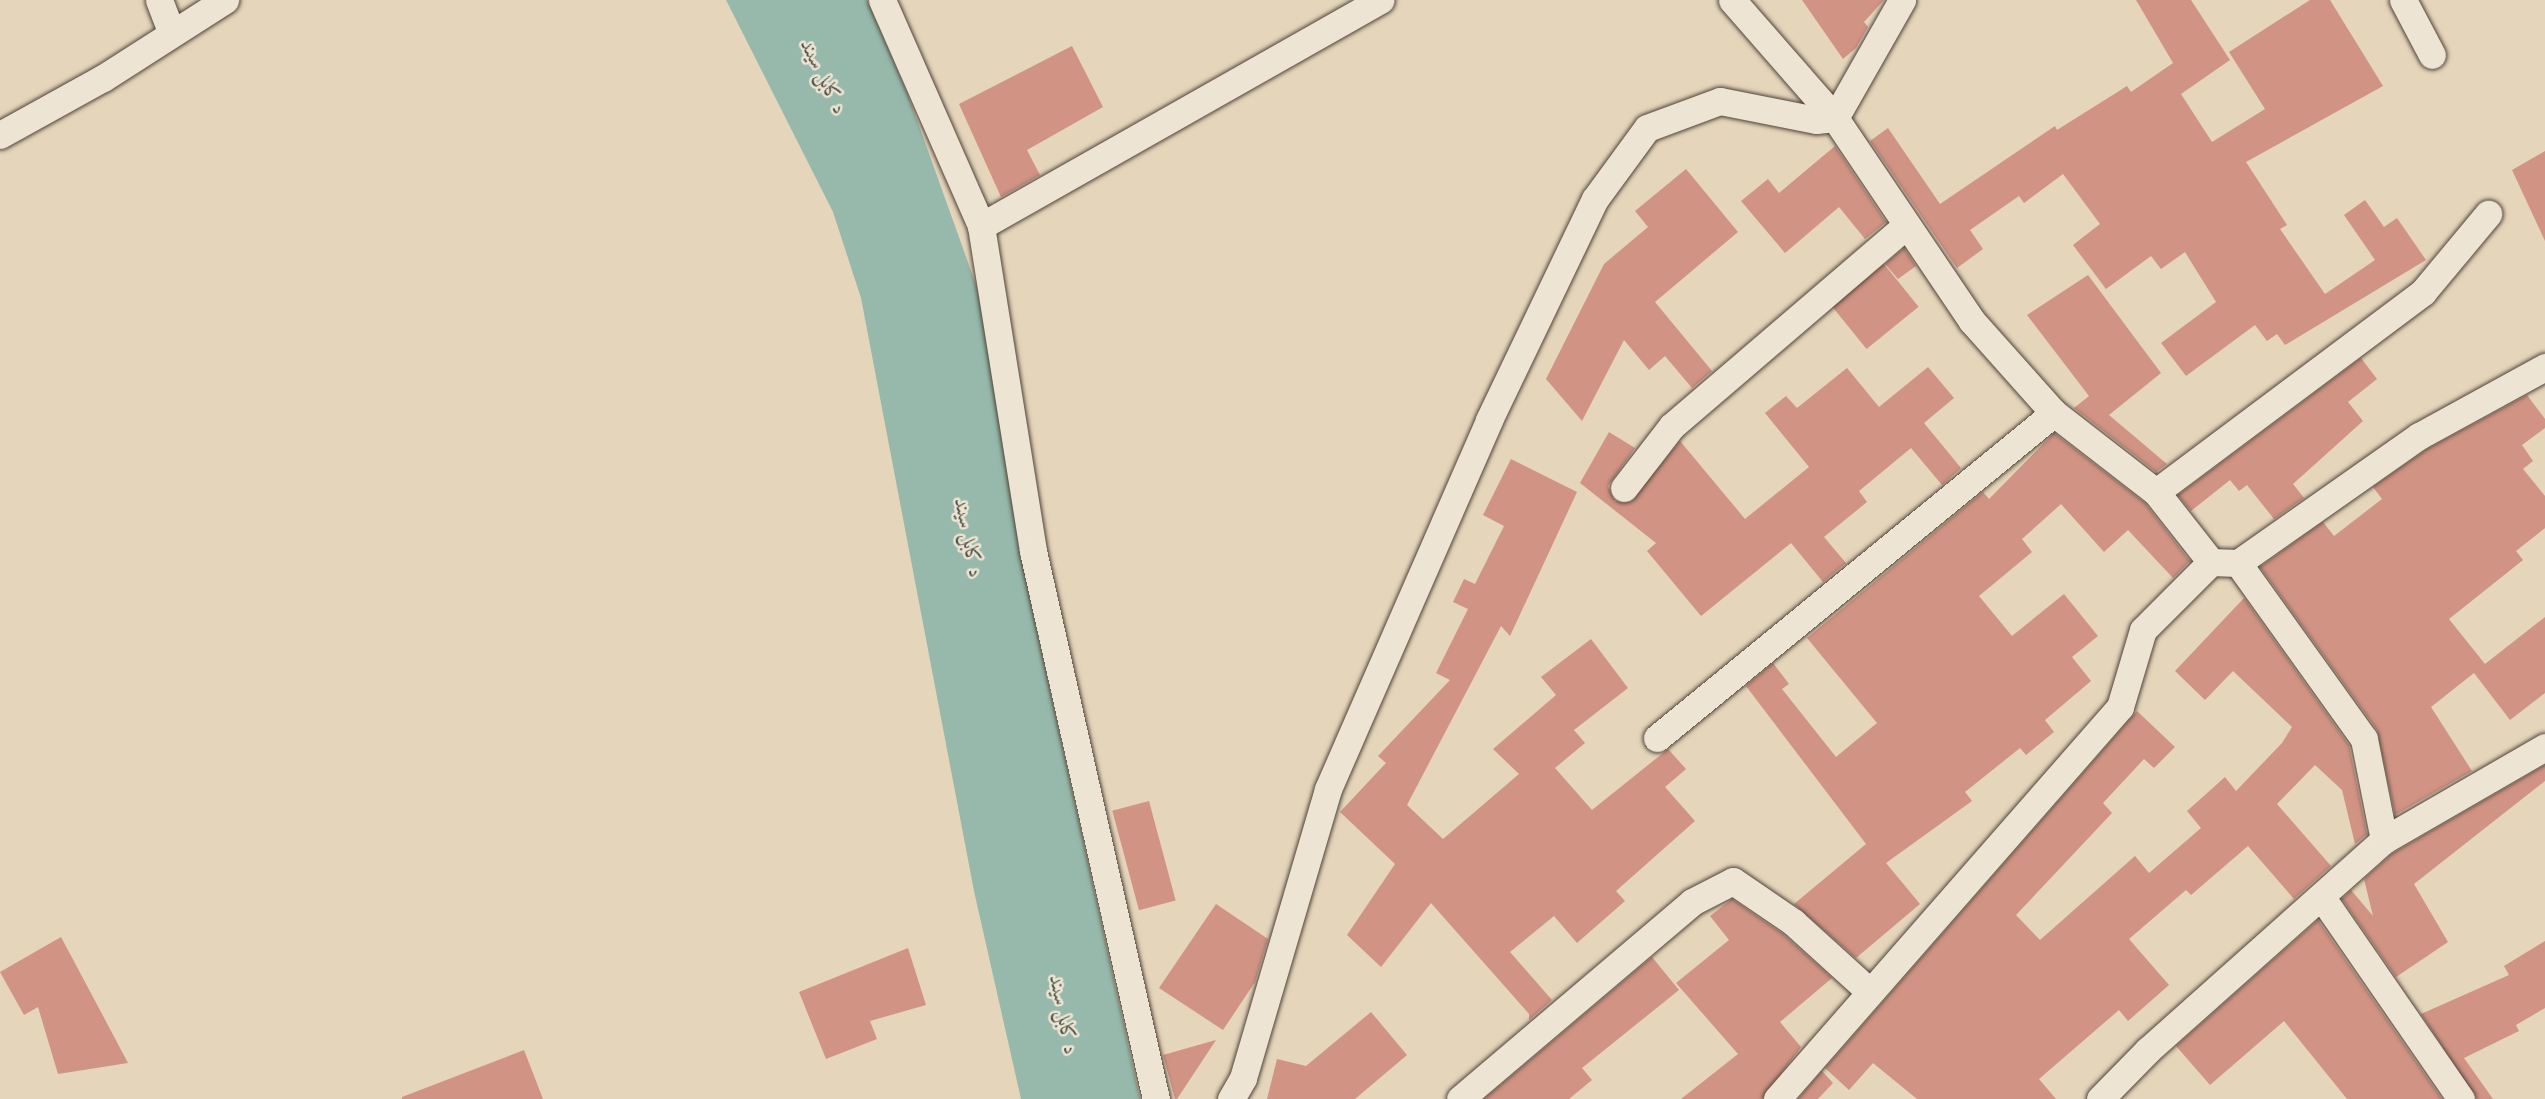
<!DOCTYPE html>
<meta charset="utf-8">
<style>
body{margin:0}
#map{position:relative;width:2545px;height:1099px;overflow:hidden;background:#e5d5bb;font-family:"IM FELL DW Pica",Amiri,serif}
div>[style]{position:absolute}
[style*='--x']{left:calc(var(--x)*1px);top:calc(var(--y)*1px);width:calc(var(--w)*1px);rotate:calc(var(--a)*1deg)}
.water>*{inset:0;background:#96b9ab}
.building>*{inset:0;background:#d19384;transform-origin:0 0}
.roads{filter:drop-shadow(0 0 2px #504438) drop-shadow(0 0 2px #504438)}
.street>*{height:27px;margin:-13.5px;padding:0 13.5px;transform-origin:13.5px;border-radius:13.5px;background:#eee4d3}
span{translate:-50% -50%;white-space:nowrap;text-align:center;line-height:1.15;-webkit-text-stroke:5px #eee4d3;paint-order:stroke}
.water-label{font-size:20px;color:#484e44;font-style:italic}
</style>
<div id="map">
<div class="water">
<i style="clip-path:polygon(726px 0,867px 0,908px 95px,993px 332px,1028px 590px,1140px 1099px,1021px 1099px,974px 891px,861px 298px,833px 212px)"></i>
</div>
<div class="building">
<i style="clip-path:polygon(1802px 0,1884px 0,1864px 22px,1868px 27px,1856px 48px,1843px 59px)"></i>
<i style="clip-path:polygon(2136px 0,2191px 0,2230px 60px,2181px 94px,2212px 142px,2265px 109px,2229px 52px,2310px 0,2330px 0,2383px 86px,2246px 162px,2287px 225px,2280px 229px,2325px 294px,2375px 260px,2344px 215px,2365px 200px,2384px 227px,2397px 218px,2426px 260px,2285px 345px,2277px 334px,2267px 341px,2255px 325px,2186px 376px,2161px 343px,2216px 302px,2185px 252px,2161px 269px,2151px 256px,2106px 289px,2073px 245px,2100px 224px,2063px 174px,2024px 203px,2019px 196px,1970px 230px,1983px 249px,1957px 268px,1870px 141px,1888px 128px,1940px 204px,2055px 126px,2057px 130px,2127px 86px,2131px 92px,2173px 63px)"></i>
<i style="clip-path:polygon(1072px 46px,1103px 107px,1027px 150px,1040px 175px,1001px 197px,959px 104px)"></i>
<i style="clip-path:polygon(1835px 146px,1886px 222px,1865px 239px,1839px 207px,1785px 253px,1741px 201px,1768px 179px,1779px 193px)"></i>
<i style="clip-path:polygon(2545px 151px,2545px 241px,2512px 170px)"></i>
<i style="clip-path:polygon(1686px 169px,1738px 232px,1655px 302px,1712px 371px,1692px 388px,1665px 356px,1649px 370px,1624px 340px,1582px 421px,1546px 379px,1604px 264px,1648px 227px,1635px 211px)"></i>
<i style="clip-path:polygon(1904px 248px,1916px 266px,1898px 279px,1885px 264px)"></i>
<i style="left:1884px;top:264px;width:55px;height:67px;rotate:51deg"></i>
<i style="clip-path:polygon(2088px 275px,2161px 373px,2109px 415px,2167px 464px,2156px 472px,2074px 408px,2089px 396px,2027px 315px)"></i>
<i style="clip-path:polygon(2361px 358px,2377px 379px,2348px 402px,2363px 421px,2293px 484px,2304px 498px,2274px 519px,2247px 485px,2239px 491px,2230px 480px,2191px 511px,2178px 495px)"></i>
<i style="clip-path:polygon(1928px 367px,1954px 398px,1924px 423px,1961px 468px,1942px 485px,1911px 448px,1859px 491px,1867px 502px,1824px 537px,1846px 563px,1823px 582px,1791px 543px,1701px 616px,1647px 551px,1656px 543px,1580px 483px,1609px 432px,1635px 448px,1608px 486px,1615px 501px,1630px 502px,1680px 441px,1745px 519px,1809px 467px,1765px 413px,1786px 396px,1797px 408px,1847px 368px,1879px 407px)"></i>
<i style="clip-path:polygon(2527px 395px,2545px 419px,2545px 428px,2522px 445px,2533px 461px,2523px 469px,2545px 496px,2545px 528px,2516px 551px,2523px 560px,2449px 619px,2485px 664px,2545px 617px,2545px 693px,2510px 720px,2474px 673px,2431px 707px,2472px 771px,2395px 815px,2377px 730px,2260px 567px,2323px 522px,2334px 536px,2382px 499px,2373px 487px,2427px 449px)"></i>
<i style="clip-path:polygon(2054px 433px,2145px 503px,2190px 561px,2173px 578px,2128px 530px,2104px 552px,2061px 504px,2022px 539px,2032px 552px,1979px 596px,2012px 636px,2064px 594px,2098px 636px,2072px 657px,2091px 681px,2045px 720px,2054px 732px,2026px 755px,2020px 748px,1965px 792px,1972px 801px,1886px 863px,1920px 904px,1856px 958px,1794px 904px,1866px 844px,1746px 686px,1773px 663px,1789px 684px,1782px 689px,1836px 757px,1877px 723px,1807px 638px,1983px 492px,1989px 499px)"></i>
<i style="clip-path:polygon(1511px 459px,1577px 492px,1510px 636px,1501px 626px,1407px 805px,1443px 839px,1519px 774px,1493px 749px,1556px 695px,1541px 677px,1591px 639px,1628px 688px,1574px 730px,1585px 743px,1555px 768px,1592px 810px,1668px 749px,1686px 769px,1665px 787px,1695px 821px,1616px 891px,1625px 901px,1577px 943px,1554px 916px,1510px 952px,1552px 1000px,1529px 1020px,1529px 1014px,1431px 903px,1381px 967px,1347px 935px,1395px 864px,1340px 812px,1386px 763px,1378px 756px,1450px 680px,1436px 673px,1468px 609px,1453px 602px,1464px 579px,1475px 584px,1504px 526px,1483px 515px)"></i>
<i style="clip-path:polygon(2244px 598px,2349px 745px,2367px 834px,2355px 844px,2342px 790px,2315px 765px,2277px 804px,2331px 866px,2294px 899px,2248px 846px,2191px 895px,2186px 890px,2129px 939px,2169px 985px,2128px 1021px,2119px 1010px,2039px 1079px,2056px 1099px,1917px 1099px,1873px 1063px,1849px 1090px,1825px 1068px,2137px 711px,2175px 747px,2154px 768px,2144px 759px,2103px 803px,2112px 813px,2016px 915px,2040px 940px,2135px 856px,2149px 873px,2201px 828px,2187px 811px,2225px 777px,2236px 791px,2282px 743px,2292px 727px,2233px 671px,2205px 700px,2175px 671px)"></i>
<i style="clip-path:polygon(2545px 765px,2545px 781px,2414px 884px,2448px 942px,2396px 977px,2342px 899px,2351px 890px,2373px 916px,2364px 879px,2393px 853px)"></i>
<i style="left:1149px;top:801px;width:103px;height:38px;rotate:75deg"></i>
<i style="clip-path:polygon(1732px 899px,1783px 934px,1832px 978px,1780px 1022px,1801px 1047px,1762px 1099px,1681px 1099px,1738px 1054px,1676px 983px,1729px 940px,1710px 916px)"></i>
<i style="clip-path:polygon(1216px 904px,1268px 939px,1255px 982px,1223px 1030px,1159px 988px)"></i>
<i style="clip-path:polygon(2318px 920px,2442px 1099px,2347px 1099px,2284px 1021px,2210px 1085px,2176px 1046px)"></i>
<i style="clip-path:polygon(61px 937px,101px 1012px,128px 1063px,58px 1074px,38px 1007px,24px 1015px,0 972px)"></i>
<i style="clip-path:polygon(2545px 941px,2545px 1008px,2516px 1025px,2519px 1031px,2464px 1058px,2493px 1099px,2477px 1099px,2421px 1014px,2509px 975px,2504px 966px)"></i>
<i style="clip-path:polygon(908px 948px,926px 1005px,870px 1021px,877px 1039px,826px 1059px,799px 992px)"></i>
<i style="clip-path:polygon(1652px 957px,1679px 990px,1582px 1068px,1592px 1080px,1569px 1099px,1484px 1099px)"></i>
<i style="clip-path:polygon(1371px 1012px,1407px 1055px,1355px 1099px,1267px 1099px,1277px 1059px,1306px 1066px)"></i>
<i style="clip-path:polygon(1216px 1040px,1177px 1099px,1175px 1099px,1163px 1055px)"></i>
<i style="clip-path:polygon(524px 1050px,543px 1099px,402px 1099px,402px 1097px)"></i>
<i style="clip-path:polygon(1822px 1071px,1833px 1083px,1818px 1099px,1798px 1099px)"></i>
</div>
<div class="roads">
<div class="street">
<i style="--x:159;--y:0;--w:34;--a:69"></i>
<i style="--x:882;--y:0;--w:247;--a:66.3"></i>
<i style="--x:981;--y:226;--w:329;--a:80.9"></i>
<i style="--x:1033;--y:551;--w:562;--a:77.35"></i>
<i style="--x:1732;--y:0;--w:157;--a:48.9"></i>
<i style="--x:1835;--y:118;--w:245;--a:56"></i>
<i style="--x:1972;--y:321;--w:123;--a:48.3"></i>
<i style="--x:2054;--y:413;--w:129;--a:37.8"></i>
<i style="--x:2156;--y:492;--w:89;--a:51.8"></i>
<i style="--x:2403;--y:0;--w:62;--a:62.2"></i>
<i style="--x:1835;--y:118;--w:136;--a:-60.4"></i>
<i style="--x:0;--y:135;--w:118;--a:-29"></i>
<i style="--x:103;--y:78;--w:145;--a:-32.6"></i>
<i style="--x:981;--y:226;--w:459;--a:-29.5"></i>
<i style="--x:1624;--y:488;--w:78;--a:-52.3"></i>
<i style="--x:1672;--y:426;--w:307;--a:-40.6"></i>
<i style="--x:2156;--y:492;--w:334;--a:-36.8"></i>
<i style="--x:2423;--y:292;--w:102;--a:-50.2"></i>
<i style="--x:2238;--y:563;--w:221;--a:-35.1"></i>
<i style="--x:2419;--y:436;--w:144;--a:-28.7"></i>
<i style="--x:1657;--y:738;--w:513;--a:-39.31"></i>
<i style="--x:2323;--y:899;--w:243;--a:55.4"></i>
<i style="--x:1231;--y:1099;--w:24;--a:-60"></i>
<i style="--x:1243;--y:1078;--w:301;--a:-73.6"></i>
<i style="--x:1328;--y:789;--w:403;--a:-66.4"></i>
<i style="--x:1489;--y:420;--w:245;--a:-64.4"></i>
<i style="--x:1595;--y:199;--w:88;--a:-53.8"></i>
<i style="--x:1647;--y:128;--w:78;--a:-20.3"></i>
<i style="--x:1720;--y:101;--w:98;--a:11.2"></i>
<i style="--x:1816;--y:120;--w:19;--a:-6"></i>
<i style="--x:1460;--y:1099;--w:304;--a:-40.3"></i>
<i style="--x:1692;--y:902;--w:46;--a:-27.1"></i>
<i style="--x:1733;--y:881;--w:73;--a:34.3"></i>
<i style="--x:1793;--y:922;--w:103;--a:42.2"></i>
<i style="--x:1777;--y:1099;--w:521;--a:-48.81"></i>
<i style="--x:2120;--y:707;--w:80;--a:-73.4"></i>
<i style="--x:2143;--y:630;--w:96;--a:-45"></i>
<i style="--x:2211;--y:562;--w:27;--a:2"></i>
<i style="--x:2238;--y:563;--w:216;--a:54.4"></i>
<i style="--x:2364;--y:739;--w:103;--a:78.8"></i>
<i style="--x:2100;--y:1099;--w:69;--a:-45.6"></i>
<i style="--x:2148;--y:1050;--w:316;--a:-41.7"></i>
<i style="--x:2384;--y:840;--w:186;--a:-30"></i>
</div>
</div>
<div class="water-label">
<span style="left:823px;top:77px;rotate:64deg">د کابل سيند</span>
<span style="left:968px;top:538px;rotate:79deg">د کابل سيند</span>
<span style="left:1063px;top:1015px;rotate:79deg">د کابل سيند</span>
</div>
</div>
